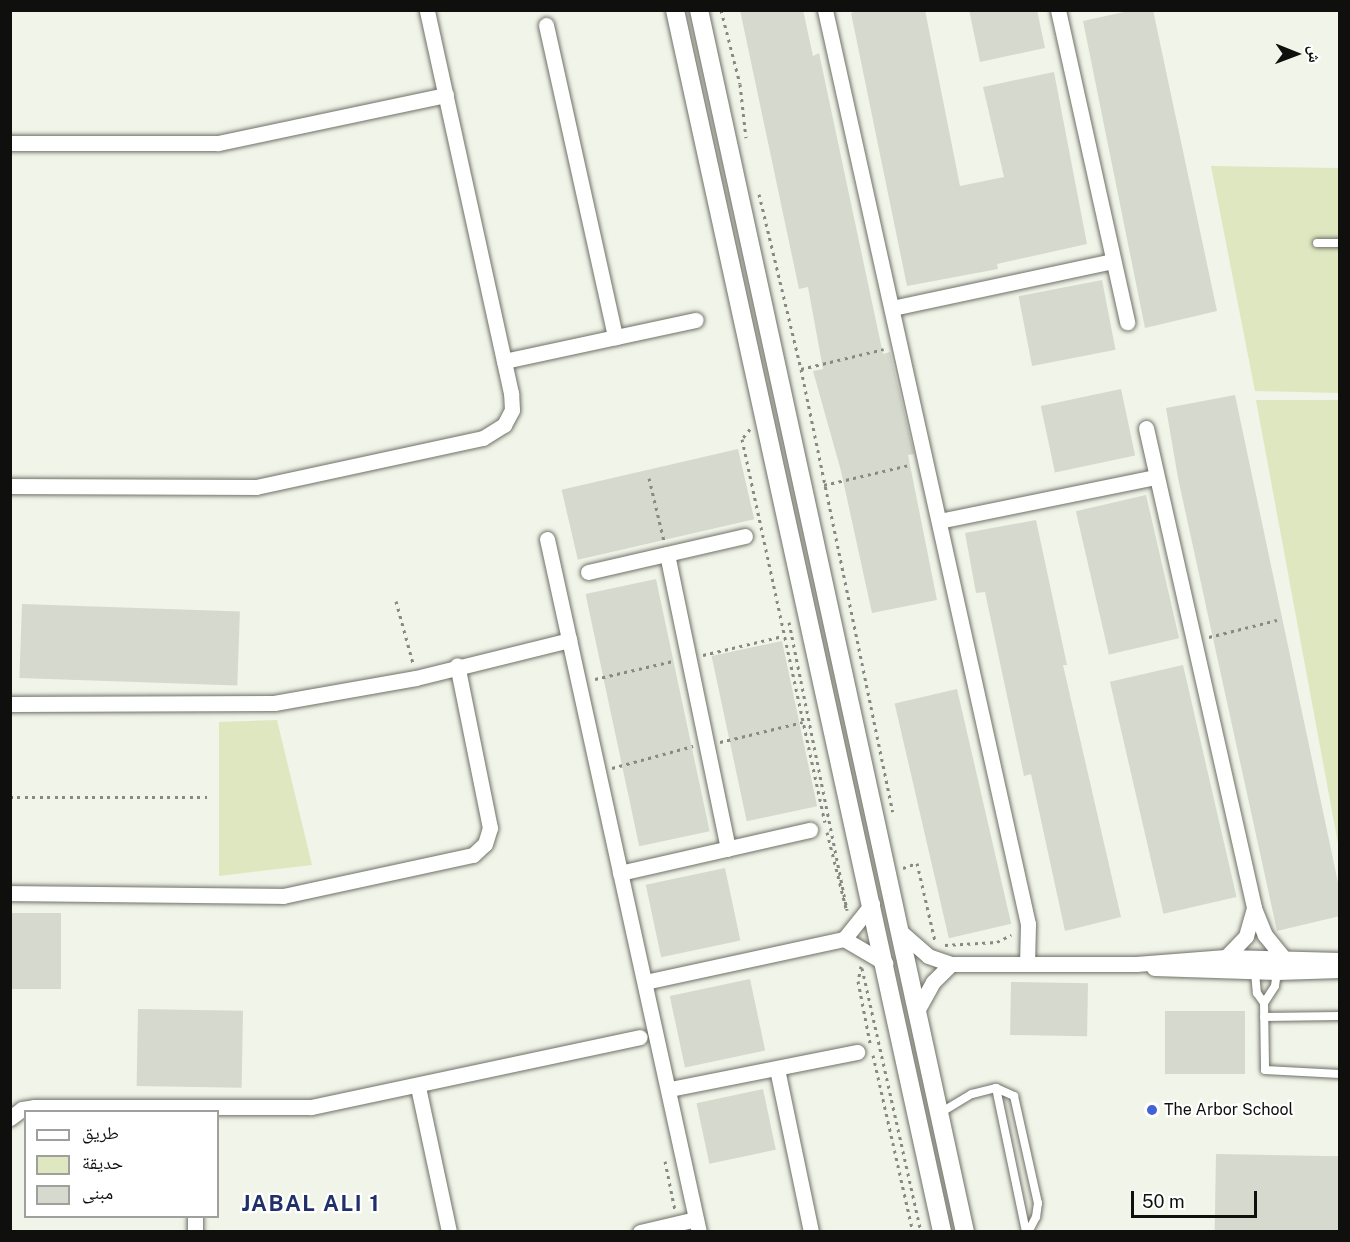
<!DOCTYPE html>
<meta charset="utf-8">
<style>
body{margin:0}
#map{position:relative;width:1350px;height:1242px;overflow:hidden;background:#f1f4e8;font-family:"Public Sans","Noto Naskh Arabic",sans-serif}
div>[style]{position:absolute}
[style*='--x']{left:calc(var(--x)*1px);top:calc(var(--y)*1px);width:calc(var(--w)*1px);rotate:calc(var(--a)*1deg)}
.green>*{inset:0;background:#dee7c0}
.building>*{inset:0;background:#d6d9ce;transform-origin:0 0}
.path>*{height:3px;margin-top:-1.5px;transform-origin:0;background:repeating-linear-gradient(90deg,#878982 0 3px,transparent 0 7.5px)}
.roads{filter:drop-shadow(0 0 2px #6f7168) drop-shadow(0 0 2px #6f7168)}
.service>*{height:8px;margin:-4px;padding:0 4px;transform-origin:4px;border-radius:4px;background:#fff}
.minor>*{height:15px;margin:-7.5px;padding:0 7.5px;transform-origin:7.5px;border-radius:7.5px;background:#fff}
.tertiary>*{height:18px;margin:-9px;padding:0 9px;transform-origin:9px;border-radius:9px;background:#fff}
.dots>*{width:16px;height:16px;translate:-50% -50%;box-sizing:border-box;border:3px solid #fff;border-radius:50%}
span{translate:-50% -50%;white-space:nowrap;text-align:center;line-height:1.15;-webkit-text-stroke:4.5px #fff;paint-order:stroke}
.poi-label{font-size:16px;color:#0f100d}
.left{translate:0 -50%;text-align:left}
.district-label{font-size:22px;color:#203068;font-weight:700;letter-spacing:1.5px}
.frame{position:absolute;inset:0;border:12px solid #0f100d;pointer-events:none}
.legend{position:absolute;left:24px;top:1110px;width:195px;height:108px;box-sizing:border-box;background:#fff;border:2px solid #9f9f9e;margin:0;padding:8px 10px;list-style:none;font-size:18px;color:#0f100d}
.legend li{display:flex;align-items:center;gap:12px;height:30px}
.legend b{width:30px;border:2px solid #9f9f9e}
.north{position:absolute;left:1266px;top:24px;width:60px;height:60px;-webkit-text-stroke:4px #fff;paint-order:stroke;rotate:91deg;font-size:16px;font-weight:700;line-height:24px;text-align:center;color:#0f100d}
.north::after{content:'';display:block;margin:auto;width:21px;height:27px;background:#0f100d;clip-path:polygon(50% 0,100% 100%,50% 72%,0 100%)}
.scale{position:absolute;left:1131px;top:1191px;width:126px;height:27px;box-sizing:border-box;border:3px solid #0f100d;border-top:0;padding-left:8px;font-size:18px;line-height:21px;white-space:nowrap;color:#0f100d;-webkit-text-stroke:4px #fff;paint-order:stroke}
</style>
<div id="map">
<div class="green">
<i style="clip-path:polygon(1211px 166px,1339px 168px,1339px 393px,1255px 391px)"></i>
<i style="clip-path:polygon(1256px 400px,1339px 400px,1339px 849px)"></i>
<i style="clip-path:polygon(277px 720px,312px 865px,219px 876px,219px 722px)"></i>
</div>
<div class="building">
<i style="clip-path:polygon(740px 10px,803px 10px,813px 56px,819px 53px,883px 354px,890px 352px,914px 454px,908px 455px,937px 600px,872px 613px,841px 471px,813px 371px,823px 369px,808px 287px,799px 289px)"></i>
<i style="clip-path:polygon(862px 10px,925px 10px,960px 186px,1004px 177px,983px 87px,1054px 72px,1087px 244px,997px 264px,998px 269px,907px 286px,851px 13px)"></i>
<i style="clip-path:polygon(969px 10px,1037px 10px,1045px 48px,980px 62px)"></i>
<i style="clip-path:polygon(1133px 10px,1153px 10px,1217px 311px,1145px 328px,1083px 21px)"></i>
<i style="left:1102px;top:280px;width:71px;height:85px;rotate:79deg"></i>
<i style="left:1121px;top:389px;width:68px;height:82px;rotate:78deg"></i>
<i style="clip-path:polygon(1235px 395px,1340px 892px,1340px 916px,1277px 931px,1178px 478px,1166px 408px)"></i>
<i style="left:738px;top:449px;width:72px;height:181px;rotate:77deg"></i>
<i style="left:1146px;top:495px;width:147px;height:72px;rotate:77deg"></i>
<i style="clip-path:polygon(1036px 520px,1067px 665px,1063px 665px,1121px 917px,1065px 931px,1031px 774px,1024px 776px,985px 592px,976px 593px,965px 533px)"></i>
<i style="left:656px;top:579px;width:258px;height:72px;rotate:78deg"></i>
<i style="left:22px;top:604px;width:218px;height:74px;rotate:2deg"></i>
<i style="left:782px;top:641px;width:169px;height:72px;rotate:78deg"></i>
<i style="left:1183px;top:665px;width:238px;height:75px;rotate:77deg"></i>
<i style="left:957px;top:689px;width:241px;height:64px;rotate:77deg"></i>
<i style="left:725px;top:868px;width:74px;height:81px;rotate:78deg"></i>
<i style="left:10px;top:913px;width:51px;height:76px"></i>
<i style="left:750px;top:979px;width:73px;height:82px;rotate:78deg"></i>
<i style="left:1011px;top:982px;width:77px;height:53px;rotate:1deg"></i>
<i style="left:138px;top:1009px;width:105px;height:77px;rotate:1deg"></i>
<i style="left:1165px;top:1011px;width:80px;height:63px"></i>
<i style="left:763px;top:1089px;width:62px;height:68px;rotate:78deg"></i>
<i style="left:1216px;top:1154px;width:124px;height:78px;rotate:1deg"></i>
</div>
<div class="path">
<i style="--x:721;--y:10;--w:76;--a:75.6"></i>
<i style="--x:740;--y:84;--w:54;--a:83.7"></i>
<i style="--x:759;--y:194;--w:180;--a:76.5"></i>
<i style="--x:801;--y:369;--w:452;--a:78.3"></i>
<i style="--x:801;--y:369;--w:85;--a:-13.5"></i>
<i style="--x:750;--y:429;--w:13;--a:129"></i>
<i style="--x:742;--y:439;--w:392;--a:77.8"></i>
<i style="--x:649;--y:478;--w:65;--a:76.6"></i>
<i style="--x:824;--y:485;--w:87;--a:-13.2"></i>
<i style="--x:396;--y:601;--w:64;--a:74.7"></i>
<i style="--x:789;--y:622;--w:294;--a:78.6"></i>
<i style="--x:1209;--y:637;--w:70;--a:-14"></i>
<i style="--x:703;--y:655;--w:82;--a:-13.4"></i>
<i style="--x:595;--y:679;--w:80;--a:-13"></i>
<i style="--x:720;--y:742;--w:85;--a:-13.5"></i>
<i style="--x:612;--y:768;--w:84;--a:-15.2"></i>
<i style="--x:10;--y:797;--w:197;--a:0"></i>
<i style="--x:827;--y:832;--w:82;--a:76"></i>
<i style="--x:903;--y:868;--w:15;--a:-20"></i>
<i style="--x:917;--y:863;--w:80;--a:77"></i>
<i style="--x:945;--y:945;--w:52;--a:-3.3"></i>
<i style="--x:997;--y:942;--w:16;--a:-27"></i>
<i style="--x:861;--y:966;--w:15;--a:101"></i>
<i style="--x:858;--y:981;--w:63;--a:79"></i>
<i style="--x:862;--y:968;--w:271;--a:77.4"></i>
<i style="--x:873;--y:1055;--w:181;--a:77.3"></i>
<i style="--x:665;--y:1161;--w:50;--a:78.5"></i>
</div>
<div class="roads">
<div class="service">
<i style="--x:1317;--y:243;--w:23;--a:0"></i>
<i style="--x:1255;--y:972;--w:21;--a:85"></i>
<i style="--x:1257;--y:993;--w:12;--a:55"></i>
<i style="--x:1264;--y:1003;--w:67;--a:89.1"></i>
<i style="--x:1265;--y:1070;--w:75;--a:3.1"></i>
<i style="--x:1264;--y:1003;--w:20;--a:-57"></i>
<i style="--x:1275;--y:986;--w:14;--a:-82"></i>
<i style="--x:1264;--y:1017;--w:76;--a:-0.8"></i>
<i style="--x:996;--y:1088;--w:147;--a:78.2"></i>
<i style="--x:940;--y:1113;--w:37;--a:-31"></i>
<i style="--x:972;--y:1094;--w:25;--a:-14"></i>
<i style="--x:996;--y:1088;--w:20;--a:24"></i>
<i style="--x:1014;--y:1096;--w:110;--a:77.4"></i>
<i style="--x:1038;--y:1203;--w:14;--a:98"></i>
<i style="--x:1036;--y:1217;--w:17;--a:118"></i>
</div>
<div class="minor">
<i style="--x:825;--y:10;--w:936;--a:77.48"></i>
<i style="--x:1028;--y:924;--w:40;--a:91.4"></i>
<i style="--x:1058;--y:10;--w:320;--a:77.5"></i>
<i style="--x:546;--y:25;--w:320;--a:77.5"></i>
<i style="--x:10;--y:143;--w:208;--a:0"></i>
<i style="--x:218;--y:143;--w:233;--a:-11.9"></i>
<i style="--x:892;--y:308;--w:226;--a:-12"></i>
<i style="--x:504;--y:361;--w:196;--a:-12.1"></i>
<i style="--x:1146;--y:428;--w:492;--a:77.3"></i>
<i style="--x:1254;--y:908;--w:29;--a:68"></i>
<i style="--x:1265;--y:935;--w:28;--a:51"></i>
<i style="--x:10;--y:486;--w:246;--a:0.2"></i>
<i style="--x:256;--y:487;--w:232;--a:-12.2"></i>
<i style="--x:483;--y:438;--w:25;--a:-32"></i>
<i style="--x:504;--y:425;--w:17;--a:-62"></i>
<i style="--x:512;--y:410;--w:17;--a:-93"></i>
<i style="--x:511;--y:393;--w:392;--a:-102.4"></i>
<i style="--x:939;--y:521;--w:220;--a:-11.5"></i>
<i style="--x:547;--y:539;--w:709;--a:77.63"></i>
<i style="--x:667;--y:554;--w:301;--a:78.3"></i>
<i style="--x:588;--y:572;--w:161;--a:-12.9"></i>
<i style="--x:10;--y:704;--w:264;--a:-0.2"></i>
<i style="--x:274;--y:703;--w:144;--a:-10"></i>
<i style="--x:416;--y:678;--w:158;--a:-13.9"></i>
<i style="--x:620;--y:873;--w:195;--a:-12.8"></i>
<i style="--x:10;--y:893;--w:273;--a:0.6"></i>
<i style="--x:283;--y:896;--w:194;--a:-12.2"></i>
<i style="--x:473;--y:855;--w:16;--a:-43"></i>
<i style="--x:485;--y:844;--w:17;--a:-73"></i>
<i style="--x:490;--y:828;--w:166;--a:-101.4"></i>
<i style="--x:903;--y:934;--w:33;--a:41"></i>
<i style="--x:928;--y:956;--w:24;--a:19"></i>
<i style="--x:951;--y:964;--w:185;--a:0"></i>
<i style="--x:1136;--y:964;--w:90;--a:-4.4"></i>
<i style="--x:1226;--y:957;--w:114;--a:1.5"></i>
<i style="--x:844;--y:939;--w:48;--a:30.3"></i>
<i style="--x:1226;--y:957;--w:29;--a:-46"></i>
<i style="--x:1246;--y:936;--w:29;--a:-74"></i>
<i style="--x:1154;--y:968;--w:123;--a:1.9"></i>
<i style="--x:1277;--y:972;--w:63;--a:-1.8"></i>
<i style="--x:645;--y:982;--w:204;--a:-12.2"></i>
<i style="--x:844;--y:939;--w:45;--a:-51.3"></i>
<i style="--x:918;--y:1009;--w:31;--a:-61"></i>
<i style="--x:933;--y:982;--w:25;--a:-45"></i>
<i style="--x:777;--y:1069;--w:167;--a:78.2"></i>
<i style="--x:418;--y:1087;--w:148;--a:77.9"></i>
<i style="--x:670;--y:1089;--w:191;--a:-11.2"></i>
<i style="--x:10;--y:1118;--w:15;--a:-37"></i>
<i style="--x:22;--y:1109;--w:12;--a:-9"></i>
<i style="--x:34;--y:1107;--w:277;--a:0"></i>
<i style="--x:311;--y:1107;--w:336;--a:-12"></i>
<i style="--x:195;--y:1232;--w:16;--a:-90"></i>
<i style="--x:640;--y:1232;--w:57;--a:-13.1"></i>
</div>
<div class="tertiary">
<i style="--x:675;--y:10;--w:1251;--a:77.67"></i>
<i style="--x:699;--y:10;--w:1251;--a:77.72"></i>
</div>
</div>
<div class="dots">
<i style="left:1152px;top:1110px;background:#4262d5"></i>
</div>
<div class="poi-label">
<span class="left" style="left:1164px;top:1110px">The Arbor School</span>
</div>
<div class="district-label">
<span style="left:311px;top:1204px">JABAL ALI 1</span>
</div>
<div class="frame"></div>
<ul class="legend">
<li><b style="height:8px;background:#fff"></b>طريق</li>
<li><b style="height:16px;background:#dee7c0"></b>حديقة</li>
<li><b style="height:16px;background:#d6d9ce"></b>مبنى</li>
</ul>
<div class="north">ش</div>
<div class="scale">50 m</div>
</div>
